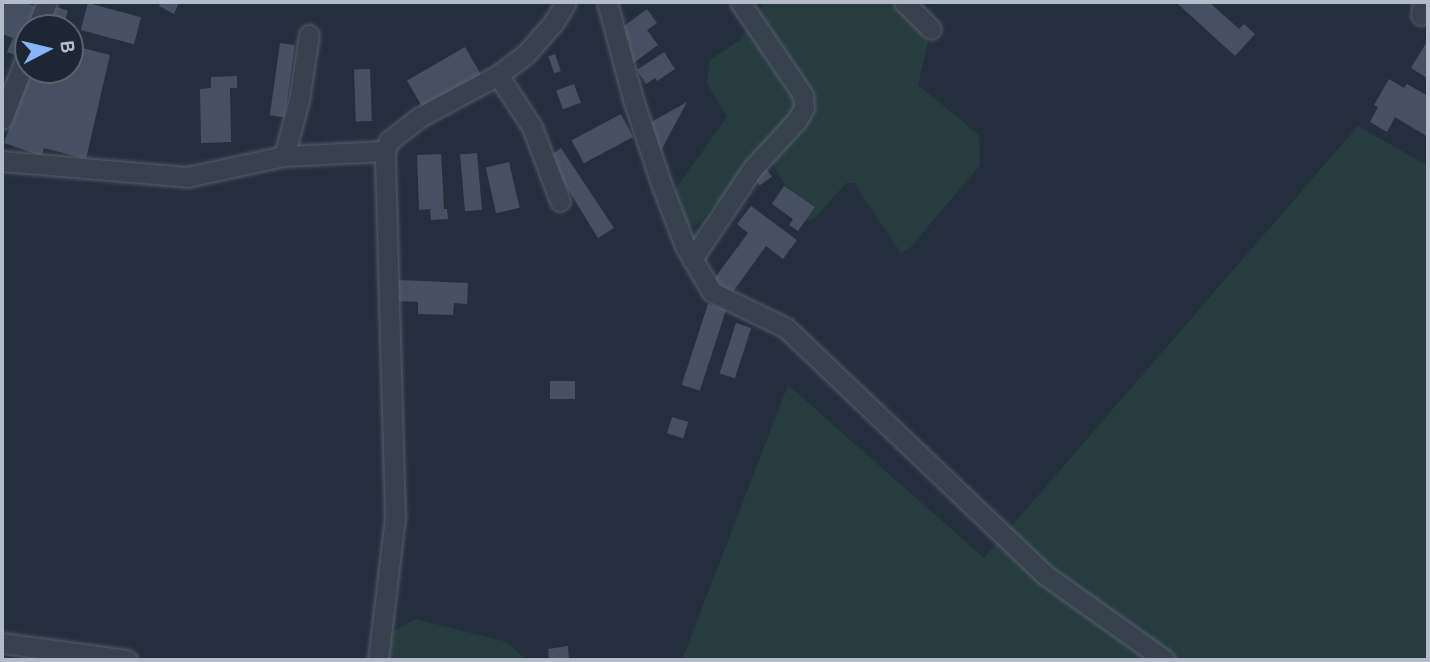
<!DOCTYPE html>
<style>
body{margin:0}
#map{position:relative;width:1430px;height:662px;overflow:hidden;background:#242f3e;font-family:Quicksand,sans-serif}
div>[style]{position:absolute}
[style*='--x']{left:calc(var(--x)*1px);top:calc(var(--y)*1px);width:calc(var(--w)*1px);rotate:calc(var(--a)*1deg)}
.green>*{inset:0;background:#263c3f}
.building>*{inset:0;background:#455162;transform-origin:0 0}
.roads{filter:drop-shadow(0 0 2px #565f6c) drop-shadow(0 0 2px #565f6c)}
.minor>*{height:19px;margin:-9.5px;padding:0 9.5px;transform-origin:9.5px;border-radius:9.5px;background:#38414e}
span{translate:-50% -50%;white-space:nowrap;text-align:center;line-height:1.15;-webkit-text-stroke:5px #1d2633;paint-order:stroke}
.frame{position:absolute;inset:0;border:4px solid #b4bcc9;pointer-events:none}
.north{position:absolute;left:14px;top:14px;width:70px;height:70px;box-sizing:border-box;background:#1d2633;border:2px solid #59626f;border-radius:50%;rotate:83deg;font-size:19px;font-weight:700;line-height:28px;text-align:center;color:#b4bcc9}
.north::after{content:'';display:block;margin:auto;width:24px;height:32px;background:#8ab4f8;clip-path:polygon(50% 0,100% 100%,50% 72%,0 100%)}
</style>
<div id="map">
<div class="green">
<i style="clip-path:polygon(764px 2px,890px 2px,928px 42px,918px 85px,979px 135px,980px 165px,910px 248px,901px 253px,854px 183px,846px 183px,814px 219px,807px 221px,771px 162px,755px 161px,696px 226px,685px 224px,673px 192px,727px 117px,707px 83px,710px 60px,740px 40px)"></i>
<i style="clip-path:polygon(1358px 126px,1428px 166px,1428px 660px,682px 660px,788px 385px,984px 558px)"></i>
<i style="clip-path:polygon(415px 619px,507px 642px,526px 660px,386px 660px,389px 634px)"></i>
</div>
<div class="building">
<i style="clip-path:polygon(2px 2px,22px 2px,38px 7px,21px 57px,7px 52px,13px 38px,2px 34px)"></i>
<i style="clip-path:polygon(161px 2px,179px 2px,174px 14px,159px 6px)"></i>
<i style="clip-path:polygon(1180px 2px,1209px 2px,1239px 29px,1244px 24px,1255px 34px,1235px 56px,1178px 4px)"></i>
<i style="left:88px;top:3px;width:55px;height:28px;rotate:15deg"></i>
<i style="left:51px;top:5px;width:18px;height:16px;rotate:19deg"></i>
<i style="clip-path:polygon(647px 9px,657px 23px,647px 30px,658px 45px,632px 64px,622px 50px,630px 43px,620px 29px)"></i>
<i style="clip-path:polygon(1428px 40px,1428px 76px,1427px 78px,1411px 68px)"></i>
<i style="left:280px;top:43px;width:15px;height:73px;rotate:8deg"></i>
<i style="clip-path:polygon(79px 47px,110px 55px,86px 159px,44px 148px,41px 156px,4px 143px,30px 70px,70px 70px,70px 58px,76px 60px)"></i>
<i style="left:465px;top:47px;width:32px;height:67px;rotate:60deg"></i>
<i style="clip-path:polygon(664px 52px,675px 69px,657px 81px,655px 78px,646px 84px,637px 70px)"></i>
<i style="left:555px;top:54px;width:18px;height:7px;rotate:71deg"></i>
<i style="left:370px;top:69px;width:52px;height:16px;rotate:88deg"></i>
<i style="clip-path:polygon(237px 76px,237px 88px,230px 88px,231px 142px,201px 143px,200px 89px,211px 88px,211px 77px)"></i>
<i style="clip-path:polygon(1389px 79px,1404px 88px,1407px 84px,1428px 96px,1428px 137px,1395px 117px,1387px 132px,1370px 122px,1378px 107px,1374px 105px)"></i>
<i style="left:574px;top:84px;width:20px;height:19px;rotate:70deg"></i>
<i style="clip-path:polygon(687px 102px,659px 154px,646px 125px)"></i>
<i style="left:621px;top:114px;width:26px;height:56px;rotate:62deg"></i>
<i style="clip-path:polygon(561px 148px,614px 228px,598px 238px,548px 157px)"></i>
<i style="left:477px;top:153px;width:57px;height:17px;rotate:85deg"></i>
<i style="clip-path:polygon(441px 154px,444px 209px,447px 209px,448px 219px,431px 220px,430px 209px,419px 210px,417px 155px)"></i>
<i style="left:509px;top:162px;width:47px;height:24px;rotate:77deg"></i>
<i style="left:765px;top:167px;width:12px;height:15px;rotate:55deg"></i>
<i style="clip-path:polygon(784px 186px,815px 207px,798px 231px,789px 225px,793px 219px,772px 204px)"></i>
<i style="clip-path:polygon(751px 206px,797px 240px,783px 259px,766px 246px,730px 296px,711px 283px,748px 233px,737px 224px)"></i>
<i style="clip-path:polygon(399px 280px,468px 283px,467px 304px,454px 303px,453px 315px,418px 314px,418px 302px,398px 301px)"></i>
<i style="left:708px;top:304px;width:19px;height:85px;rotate:18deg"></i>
<i style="left:736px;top:323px;width:16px;height:53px;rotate:18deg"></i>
<i style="left:550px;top:381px;width:25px;height:18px"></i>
<i style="left:672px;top:417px;width:17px;height:17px;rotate:17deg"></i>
<i style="clip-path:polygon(568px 646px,569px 660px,549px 660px,548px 649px)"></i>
</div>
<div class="roads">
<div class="minor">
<i style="--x:607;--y:2;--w:100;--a:75"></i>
<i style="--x:633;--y:99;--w:92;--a:71.6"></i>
<i style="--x:662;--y:186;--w:64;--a:69"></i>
<i style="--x:685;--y:246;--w:53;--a:59.6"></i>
<i style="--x:712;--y:292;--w:82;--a:25.9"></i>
<i style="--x:786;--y:328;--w:356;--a:43.6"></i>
<i style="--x:1044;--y:574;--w:148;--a:35.4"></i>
<i style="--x:904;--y:2;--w:38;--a:45"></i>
<i style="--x:1421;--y:15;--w:13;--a:-81"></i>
<i style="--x:37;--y:28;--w:28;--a:-69"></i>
<i style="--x:498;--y:75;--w:62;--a:56.8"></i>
<i style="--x:532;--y:127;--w:79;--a:69.3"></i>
<i style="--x:2;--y:119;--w:72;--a:-68.8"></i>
<i style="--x:284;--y:156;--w:58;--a:-75"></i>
<i style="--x:299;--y:100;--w:66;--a:-81.3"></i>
<i style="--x:2;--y:161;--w:186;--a:4.9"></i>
<i style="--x:187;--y:177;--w:99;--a:-12.2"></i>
<i style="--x:284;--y:156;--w:101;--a:-2.8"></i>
<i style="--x:385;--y:151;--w:11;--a:-68"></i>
<i style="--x:389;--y:141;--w:39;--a:-38"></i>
<i style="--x:420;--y:117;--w:89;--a:-28.3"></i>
<i style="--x:498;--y:75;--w:34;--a:-37"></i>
<i style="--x:525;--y:55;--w:44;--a:-48.7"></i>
<i style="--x:554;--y:22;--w:23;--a:-59"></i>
<i style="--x:692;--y:259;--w:110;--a:-56.2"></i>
<i style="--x:753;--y:168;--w:65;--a:-47.5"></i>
<i style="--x:797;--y:120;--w:14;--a:-60"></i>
<i style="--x:804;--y:108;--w:13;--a:-94"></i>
<i style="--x:803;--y:95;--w:112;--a:-124.1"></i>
<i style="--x:2;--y:643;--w:126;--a:7.7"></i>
<i style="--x:378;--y:660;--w:143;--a:-83.2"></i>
<i style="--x:395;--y:518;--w:367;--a:-91.6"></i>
</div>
</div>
<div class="frame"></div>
<div class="north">B</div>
</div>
